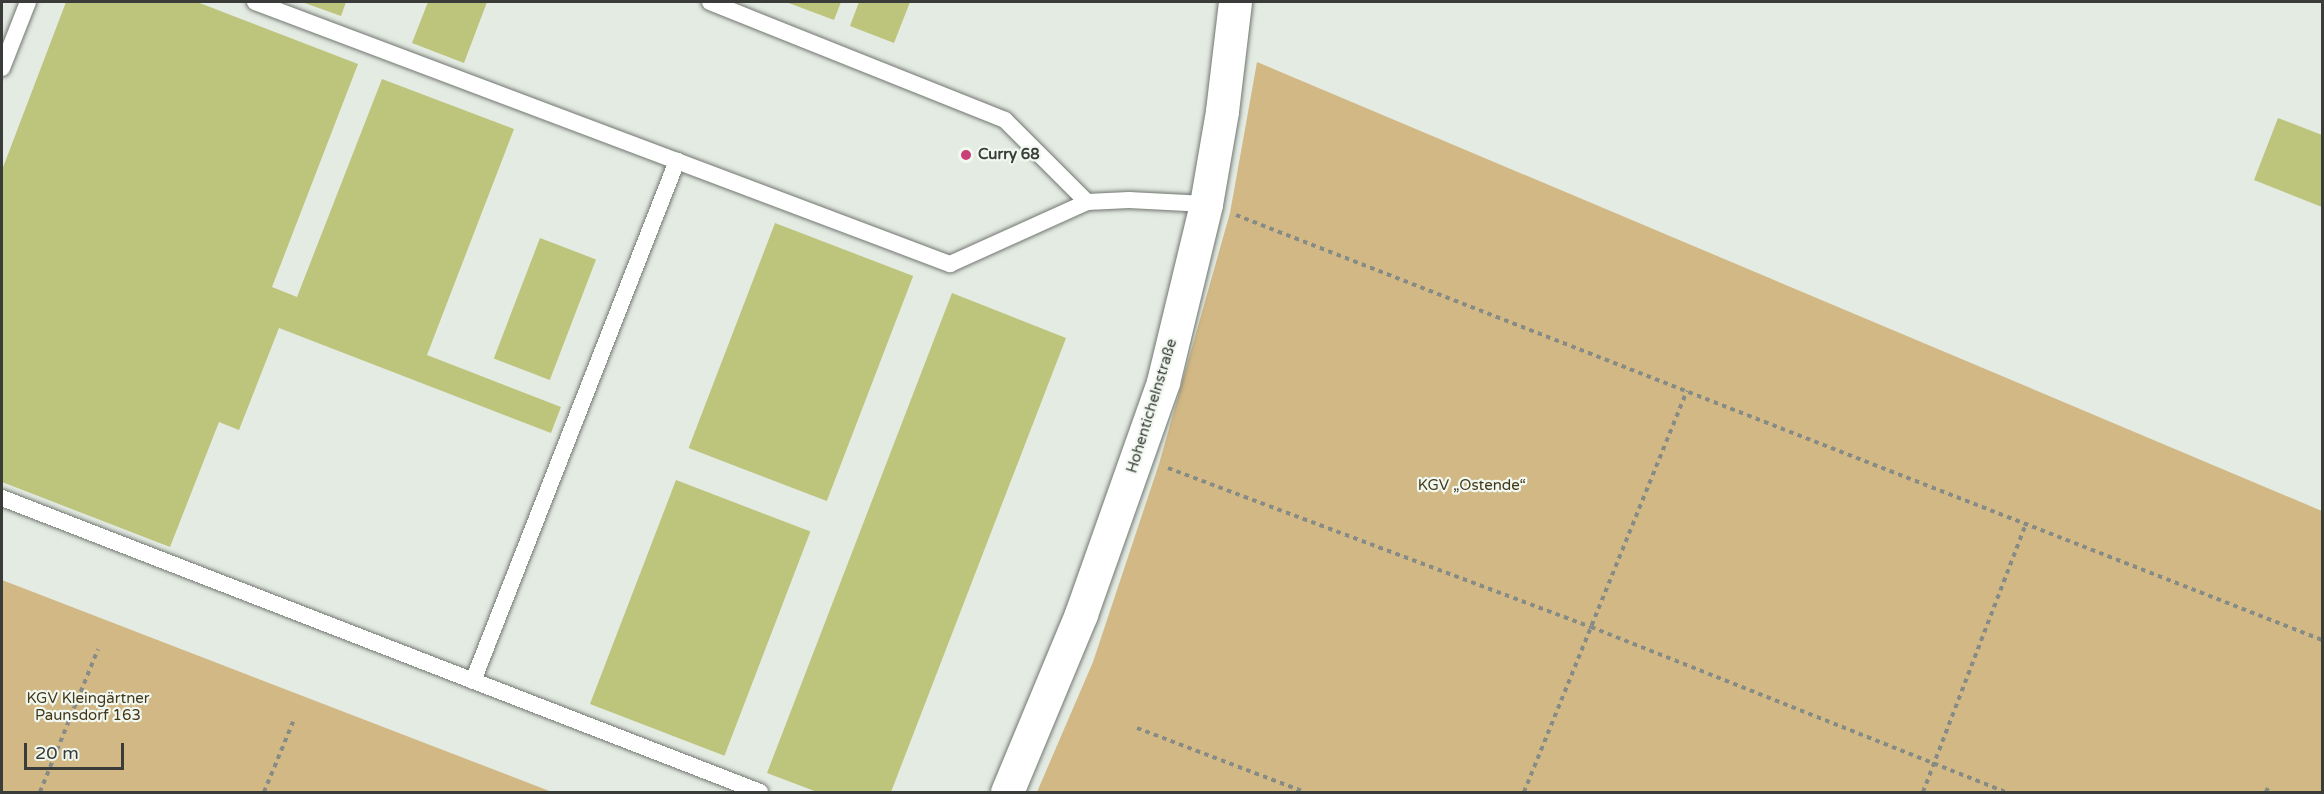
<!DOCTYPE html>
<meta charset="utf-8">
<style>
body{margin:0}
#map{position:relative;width:2324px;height:794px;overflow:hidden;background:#e4ebe3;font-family:"Varela Round",sans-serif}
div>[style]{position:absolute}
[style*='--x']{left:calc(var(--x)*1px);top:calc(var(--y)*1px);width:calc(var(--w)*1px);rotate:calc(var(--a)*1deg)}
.green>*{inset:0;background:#d1b885}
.building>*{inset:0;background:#bdc47c;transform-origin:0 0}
.path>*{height:4px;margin-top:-2px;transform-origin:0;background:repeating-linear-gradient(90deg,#868b86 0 4.5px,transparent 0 9px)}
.roads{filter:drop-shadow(0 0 2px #717770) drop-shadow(0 0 2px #717770)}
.service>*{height:16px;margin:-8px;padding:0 8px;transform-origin:8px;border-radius:8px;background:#fff}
.secondary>*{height:33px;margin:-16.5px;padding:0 16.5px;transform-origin:16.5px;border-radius:16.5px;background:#fff}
.dots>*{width:16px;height:16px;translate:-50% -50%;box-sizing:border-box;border:3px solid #f1f8f0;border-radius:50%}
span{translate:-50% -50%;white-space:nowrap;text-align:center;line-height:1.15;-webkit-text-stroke:4.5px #f1f8f0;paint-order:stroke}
.poi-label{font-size:15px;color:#393c39;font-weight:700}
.left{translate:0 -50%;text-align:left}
.street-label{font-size:15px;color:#393c39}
.park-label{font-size:15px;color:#443618}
.frame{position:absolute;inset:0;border:3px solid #393c39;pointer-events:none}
.scale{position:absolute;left:24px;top:743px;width:100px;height:27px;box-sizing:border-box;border:3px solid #393c39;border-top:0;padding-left:8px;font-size:18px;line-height:21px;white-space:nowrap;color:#393c39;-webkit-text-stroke:4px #f1f8f0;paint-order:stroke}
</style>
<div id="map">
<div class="green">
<i style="clip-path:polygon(1257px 62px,2322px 511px,2322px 792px,1037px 792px,1093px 662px,1159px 464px,1230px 213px)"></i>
<i style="clip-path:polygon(2px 580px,552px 792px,2px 792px)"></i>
</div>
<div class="building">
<i style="clip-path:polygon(66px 2px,197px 2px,358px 64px,272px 287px,297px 297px,382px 79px,514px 129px,427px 355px,561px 407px,551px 433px,279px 328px,239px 430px,219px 422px,170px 547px,2px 482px,2px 170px)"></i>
<i style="clip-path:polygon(302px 2px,346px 2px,341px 16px)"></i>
<i style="clip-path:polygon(428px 2px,487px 2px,464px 63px,412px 43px)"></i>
<i style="clip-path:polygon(786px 2px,841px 2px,834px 20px)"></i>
<i style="clip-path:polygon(859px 2px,910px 2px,894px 43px,850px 26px)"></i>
<i style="clip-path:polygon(2278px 118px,2322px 135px,2322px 207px,2254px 180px)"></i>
<i style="left:775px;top:223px;width:148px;height:241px;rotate:21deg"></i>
<i style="left:540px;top:238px;width:60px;height:129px;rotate:21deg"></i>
<i style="clip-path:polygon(952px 293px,1066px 338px,891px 792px,817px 792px,767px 773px)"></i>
<i style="left:676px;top:480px;width:144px;height:240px;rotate:21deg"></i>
</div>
<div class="path">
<i style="--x:1236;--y:215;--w:1166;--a:21.37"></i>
<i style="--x:1168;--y:468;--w:452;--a:20.6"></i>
<i style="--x:1591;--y:627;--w:447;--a:21.7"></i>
<i style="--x:1137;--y:728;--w:180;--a:20.9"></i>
<i style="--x:40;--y:792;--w:154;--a:-67.9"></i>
<i style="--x:264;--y:792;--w:76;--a:-67.5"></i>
<i style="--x:1524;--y:792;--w:433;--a:-67.9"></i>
<i style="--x:1923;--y:792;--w:287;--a:-69"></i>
<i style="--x:2266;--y:792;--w:7;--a:-63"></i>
</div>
<div class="roads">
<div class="service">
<i style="--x:255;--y:2;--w:743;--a:20.66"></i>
<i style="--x:950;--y:264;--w:150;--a:-24.3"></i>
<i style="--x:1087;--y:202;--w:42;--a:-2.7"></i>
<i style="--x:1129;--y:200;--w:77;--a:3"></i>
<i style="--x:710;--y:2;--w:318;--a:21.8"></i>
<i style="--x:1005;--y:120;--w:116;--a:45"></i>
<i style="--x:2;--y:68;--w:71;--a:-68.5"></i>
<i style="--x:2;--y:498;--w:813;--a:21.2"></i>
<i style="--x:473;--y:681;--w:559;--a:-68.58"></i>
</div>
<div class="secondary">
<i style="--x:1007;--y:792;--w:193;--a:-67.4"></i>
<i style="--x:1081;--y:614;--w:246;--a:-70.5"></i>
<i style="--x:1163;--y:382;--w:183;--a:-76.4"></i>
<i style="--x:1206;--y:204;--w:94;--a:-80.2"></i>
<i style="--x:1222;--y:111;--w:110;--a:-83.2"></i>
</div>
</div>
<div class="dots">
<i style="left:966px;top:155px;background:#c93f78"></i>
</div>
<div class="poi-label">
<span class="left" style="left:978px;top:155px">Curry 68</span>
</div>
<div class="street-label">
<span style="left:1152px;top:406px;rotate:-73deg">Hohentichelnstraße</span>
</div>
<div class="park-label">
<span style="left:1472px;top:486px">KGV „Ostende“</span>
<span style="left:88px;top:707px">KGV Kleingärtner<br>Paunsdorf 163</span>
</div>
<div class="frame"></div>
<div class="scale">20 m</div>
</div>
